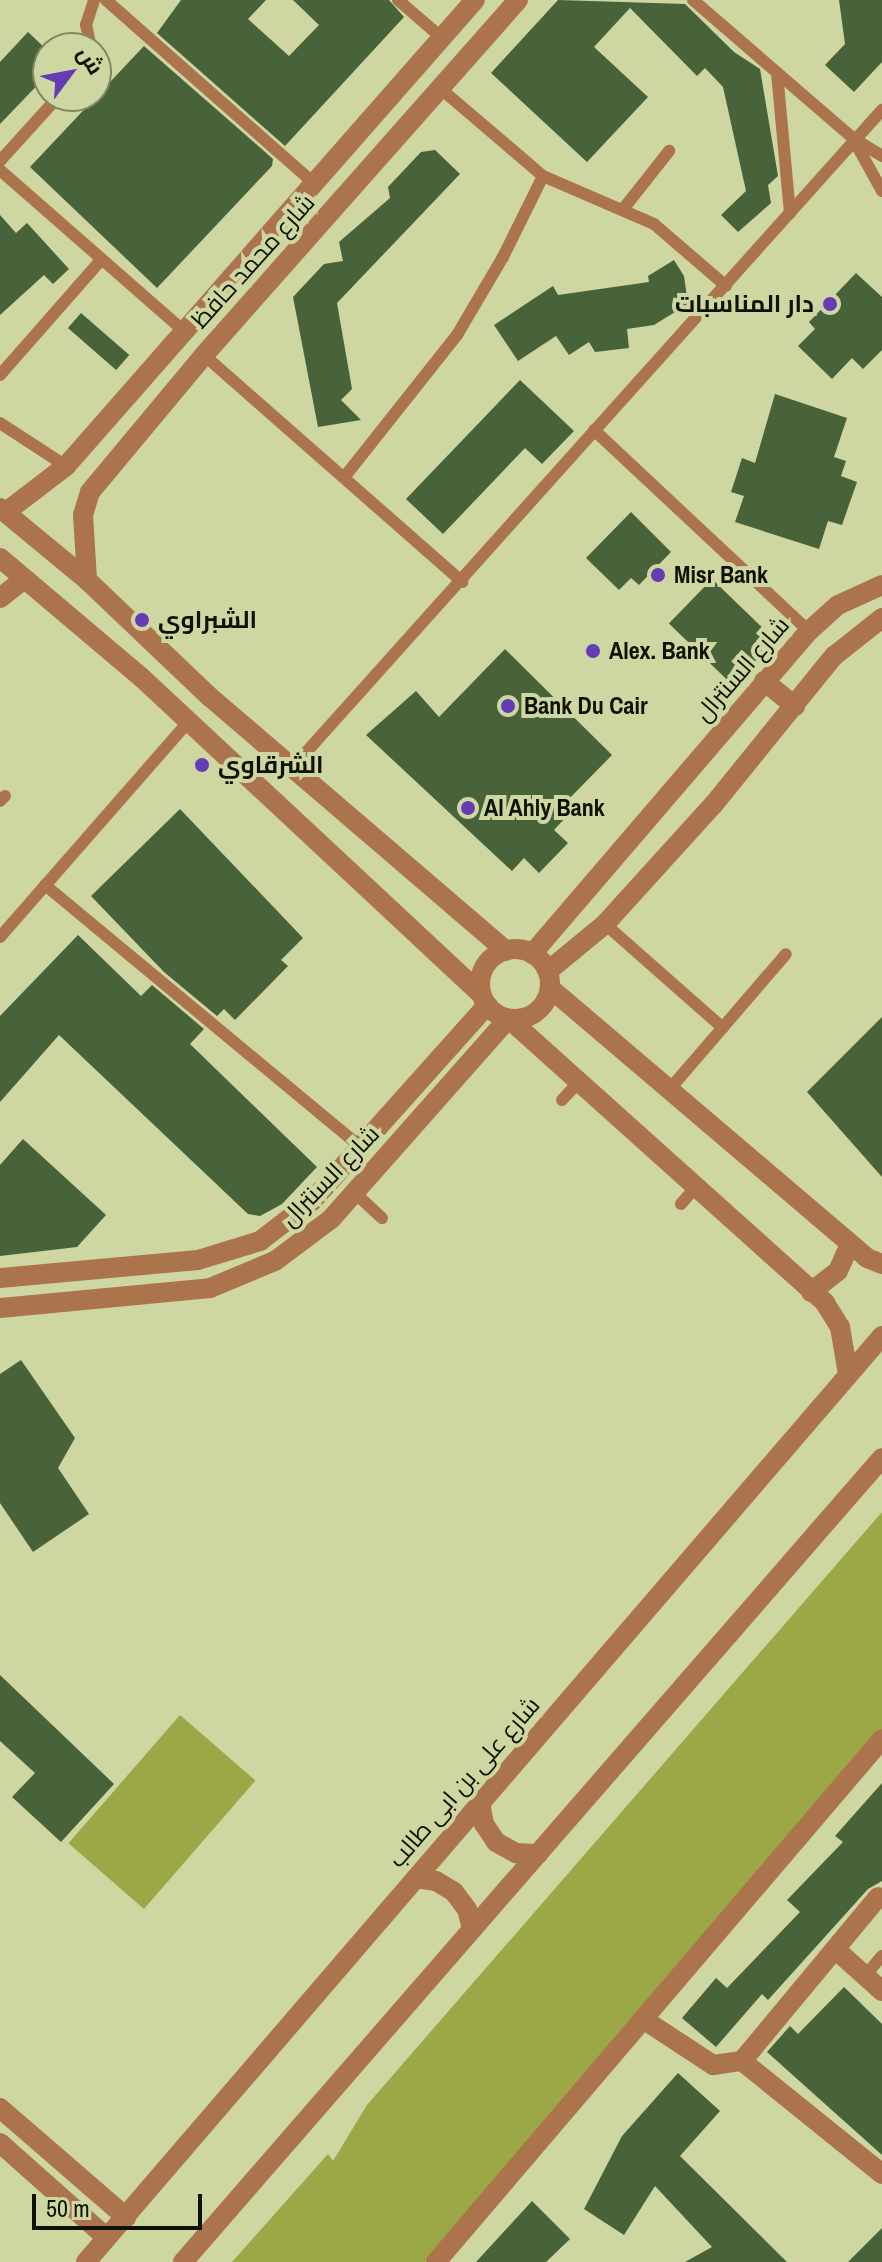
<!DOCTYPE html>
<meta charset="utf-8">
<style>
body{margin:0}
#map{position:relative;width:882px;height:2262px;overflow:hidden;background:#ced6a1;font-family:"Archivo Narrow",Cairo,sans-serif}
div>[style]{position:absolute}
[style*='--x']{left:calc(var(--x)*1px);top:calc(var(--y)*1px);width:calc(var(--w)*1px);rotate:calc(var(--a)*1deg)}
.green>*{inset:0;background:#9ca746;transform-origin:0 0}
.building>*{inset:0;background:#486239;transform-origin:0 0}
.service>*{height:12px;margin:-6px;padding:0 6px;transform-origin:6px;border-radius:6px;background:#ac744d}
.minor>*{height:20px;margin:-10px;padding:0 10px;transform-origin:10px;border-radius:10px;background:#ac744d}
.tertiary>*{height:20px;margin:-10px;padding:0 10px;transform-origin:10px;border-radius:10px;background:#ac744d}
.tertiary>.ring{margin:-10px;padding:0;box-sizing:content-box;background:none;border:20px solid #ac744d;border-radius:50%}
.dots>*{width:22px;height:22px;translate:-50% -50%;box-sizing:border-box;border:4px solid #ced6a1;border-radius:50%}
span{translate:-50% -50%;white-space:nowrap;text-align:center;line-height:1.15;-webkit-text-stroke:8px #ced6a1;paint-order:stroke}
.street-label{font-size:24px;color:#0f1101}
.poi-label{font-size:24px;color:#0f1101;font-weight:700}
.right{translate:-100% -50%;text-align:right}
.left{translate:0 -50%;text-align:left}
.north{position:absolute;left:32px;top:32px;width:80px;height:80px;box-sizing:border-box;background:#ced6a1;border:2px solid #828761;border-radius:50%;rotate:58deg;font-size:22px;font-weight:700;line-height:32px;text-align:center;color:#0f1101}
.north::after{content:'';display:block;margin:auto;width:28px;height:36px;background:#663cb4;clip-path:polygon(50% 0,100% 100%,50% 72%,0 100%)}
.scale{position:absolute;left:32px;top:2194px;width:170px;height:36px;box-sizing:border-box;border:4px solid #0f1101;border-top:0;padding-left:10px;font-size:24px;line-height:28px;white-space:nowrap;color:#0f1101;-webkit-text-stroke:6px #ced6a1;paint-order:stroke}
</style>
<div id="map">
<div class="green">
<i style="clip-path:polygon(882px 1512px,882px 1729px,425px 2262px,232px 2262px,328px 2154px,333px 2161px,367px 2105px)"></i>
<i style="left:180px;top:1715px;width:100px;height:170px;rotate:41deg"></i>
</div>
<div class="building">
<i style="clip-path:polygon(181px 0,266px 0,248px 19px,289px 56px,319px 25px,293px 0,389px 0,404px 17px,285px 146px,157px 33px)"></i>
<i style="clip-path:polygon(558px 0,685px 4px,734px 52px,760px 69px,778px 176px,768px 185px,771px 203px,738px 232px,721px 215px,746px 191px,723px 87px,705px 68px,697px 76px,630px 8px,594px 47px,648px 97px,587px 162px,491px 73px)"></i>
<i style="clip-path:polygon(839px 0,882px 0,882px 62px,854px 92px,825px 65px,845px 44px)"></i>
<i style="clip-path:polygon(28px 32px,48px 51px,48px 74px,0 124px,0 62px)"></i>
<i style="clip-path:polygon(144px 46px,273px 159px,272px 166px,157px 288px,30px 167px)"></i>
<i style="clip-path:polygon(435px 150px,460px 174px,337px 303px,352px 389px,341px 400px,361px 420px,318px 427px,293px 297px,324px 264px,343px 261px,339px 242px,390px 198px,388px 187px,421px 152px)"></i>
<i style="clip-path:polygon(0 215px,16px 233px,27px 223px,69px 269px,53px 284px,44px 275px,0 315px)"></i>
<i style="clip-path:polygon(674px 260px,684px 276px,688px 304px,654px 325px,627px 329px,629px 348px,595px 352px,589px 342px,569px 355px,556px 336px,518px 361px,494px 325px,553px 286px,558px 295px,649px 282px,648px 276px)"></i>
<i style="clip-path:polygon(856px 273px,882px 297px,882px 350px,863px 369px,852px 358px,832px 379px,798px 346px,815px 329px,809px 322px)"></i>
<i style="left:81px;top:313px;width:64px;height:20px;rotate:41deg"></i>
<i style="clip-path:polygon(520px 380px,574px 431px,542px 464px,525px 448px,443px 534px,406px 499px)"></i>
<i style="clip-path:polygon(775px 394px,847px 418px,834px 457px,846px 461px,841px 476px,857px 482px,842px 525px,828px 521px,819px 549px,735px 522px,744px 496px,731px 492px,742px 458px,755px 463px)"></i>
<i style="clip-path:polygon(631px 512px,671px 552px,639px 585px,631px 578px,619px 590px,586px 558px)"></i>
<i style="left:712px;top:579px;width:88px;height:62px;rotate:44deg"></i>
<i style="clip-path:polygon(505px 649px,612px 755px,561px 807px,568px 815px,554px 830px,568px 843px,539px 873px,524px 858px,512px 871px,366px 735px,416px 691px,439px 717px)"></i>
<i style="clip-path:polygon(180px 809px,303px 938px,281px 960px,288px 966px,235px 1020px,224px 1009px,217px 1016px,164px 972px,91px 896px)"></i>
<i style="clip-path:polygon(78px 935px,141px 996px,152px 985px,204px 1029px,190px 1044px,317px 1167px,282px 1204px,260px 1216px,248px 1214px,59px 1035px,0 1102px,0 1016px)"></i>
<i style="clip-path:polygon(882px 1017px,882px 1177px,807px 1092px)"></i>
<i style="clip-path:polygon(23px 1139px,106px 1215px,77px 1247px,0 1256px,0 1165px)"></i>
<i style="clip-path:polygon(21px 1360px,75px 1438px,58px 1468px,89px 1514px,33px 1552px,0 1503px,0 1374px)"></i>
<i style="clip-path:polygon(0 1675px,114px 1784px,61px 1842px,12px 1797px,35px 1773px,0 1741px)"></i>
<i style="clip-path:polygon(882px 1783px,882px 1881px,868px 1889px,768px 2000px,762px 1994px,716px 2047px,682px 2018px,716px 1978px,727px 1988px,800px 1912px,787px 1900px,843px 1842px,835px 1836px)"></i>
<i style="clip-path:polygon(844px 1987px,882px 2024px,882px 2155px,767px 2052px,790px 2026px,798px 2034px)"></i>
<i style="clip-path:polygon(678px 2073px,720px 2111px,680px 2156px,787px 2262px,685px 2262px,712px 2247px,655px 2186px,624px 2235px,584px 2209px,622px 2136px)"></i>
<i style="clip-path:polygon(532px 2201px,570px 2239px,546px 2262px,476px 2262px)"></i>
<i style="clip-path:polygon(882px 2228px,882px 2262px,848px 2262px)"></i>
</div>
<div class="service">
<i style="--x:106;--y:0;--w:278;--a:41.4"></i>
<i style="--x:398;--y:0;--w:58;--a:40.8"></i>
<i style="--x:693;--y:0;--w:213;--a:40.8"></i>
<i style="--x:854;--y:139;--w:33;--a:31"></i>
<i style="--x:91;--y:48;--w:24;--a:-102"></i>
<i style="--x:86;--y:25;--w:26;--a:-72"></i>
<i style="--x:777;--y:73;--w:141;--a:84.7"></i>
<i style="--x:441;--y:89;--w:134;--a:40.5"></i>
<i style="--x:543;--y:176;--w:121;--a:23.4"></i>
<i style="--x:654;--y:224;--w:95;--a:40.7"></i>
<i style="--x:855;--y:142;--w:56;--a:61.1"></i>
<i style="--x:0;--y:161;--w:88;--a:-47.8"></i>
<i style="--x:0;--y:170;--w:247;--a:41.2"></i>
<i style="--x:624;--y:208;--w:73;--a:-51.7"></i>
<i style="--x:204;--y:355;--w:344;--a:41.3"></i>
<i style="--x:0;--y:375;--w:153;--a:-48.7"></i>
<i style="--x:0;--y:423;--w:79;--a:33.1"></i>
<i style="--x:594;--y:430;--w:294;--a:43.1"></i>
<i style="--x:346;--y:475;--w:179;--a:-51.6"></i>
<i style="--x:457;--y:335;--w:91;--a:-59.5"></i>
<i style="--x:503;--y:257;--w:90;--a:-63.7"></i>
<i style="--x:292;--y:768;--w:884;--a:-48.12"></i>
<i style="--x:0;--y:801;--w:7;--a:-45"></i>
<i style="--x:45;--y:885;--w:407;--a:39.7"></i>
<i style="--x:605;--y:924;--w:157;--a:41.4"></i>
<i style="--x:0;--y:937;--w:286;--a:-48.8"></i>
<i style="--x:669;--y:1090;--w:179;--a:-49.3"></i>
<i style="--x:562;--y:1100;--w:25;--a:-47"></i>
<i style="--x:355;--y:1193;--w:37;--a:43"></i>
<i style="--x:681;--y:1204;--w:23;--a:-49"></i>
<i style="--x:865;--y:1976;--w:26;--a:-50"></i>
</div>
<div class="minor">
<i style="--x:835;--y:1949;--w:63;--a:41.8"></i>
<i style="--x:643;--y:2019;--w:84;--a:33.3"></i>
<i style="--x:713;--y:2065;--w:29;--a:-8"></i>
<i style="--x:742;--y:2061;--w:213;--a:-50.3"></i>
<i style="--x:742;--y:2061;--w:180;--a:38.9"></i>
<i style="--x:436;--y:2262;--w:687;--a:-49.54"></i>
</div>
<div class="tertiary">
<i style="--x:0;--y:508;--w:113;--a:39.6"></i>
<i style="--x:87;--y:580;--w:170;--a:43.6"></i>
<i style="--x:210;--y:697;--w:390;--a:40.6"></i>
<i style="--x:6;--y:512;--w:76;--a:-37.5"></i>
<i style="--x:66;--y:466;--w:620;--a:-48.73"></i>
<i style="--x:0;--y:558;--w:185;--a:40.2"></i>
<i style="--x:141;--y:677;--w:465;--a:43"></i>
<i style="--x:87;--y:580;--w:65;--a:-93.5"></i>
<i style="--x:83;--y:515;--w:24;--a:-73"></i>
<i style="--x:90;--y:492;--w:178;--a:-50.2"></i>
<i style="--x:204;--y:355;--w:474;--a:-48.5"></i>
<i style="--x:0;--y:598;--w:31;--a:-38"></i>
<i style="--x:764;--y:681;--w:40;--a:39"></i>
<i class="ring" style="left:480px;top:949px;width:50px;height:50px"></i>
<i style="--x:532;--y:954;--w:426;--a:-49.4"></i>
<i style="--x:809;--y:631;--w:39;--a:-42"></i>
<i style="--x:838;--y:605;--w:48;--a:-24.4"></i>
<i style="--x:548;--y:971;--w:74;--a:-39.5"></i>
<i style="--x:605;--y:924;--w:162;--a:-47.8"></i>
<i style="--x:714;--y:804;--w:191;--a:-51"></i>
<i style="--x:834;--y:656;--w:61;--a:-38.4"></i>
<i style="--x:550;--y:988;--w:416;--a:40.4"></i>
<i style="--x:867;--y:1258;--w:16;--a:22"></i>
<i style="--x:509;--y:1019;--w:425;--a:41.9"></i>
<i style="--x:825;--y:1303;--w:28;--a:58"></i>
<i style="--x:840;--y:1327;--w:48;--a:80.3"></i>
<i style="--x:0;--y:1278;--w:199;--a:-5.2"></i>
<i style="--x:198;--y:1260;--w:65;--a:-17"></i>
<i style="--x:260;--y:1241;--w:66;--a:-37.6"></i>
<i style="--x:312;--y:1201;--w:263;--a:-48.2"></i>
<i style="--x:811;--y:1292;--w:34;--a:-38"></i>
<i style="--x:838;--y:1271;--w:30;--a:-66"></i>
<i style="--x:0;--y:1308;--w:211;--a:-5.4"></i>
<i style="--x:210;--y:1288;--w:70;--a:-22.6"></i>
<i style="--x:275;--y:1261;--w:70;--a:-36.9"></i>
<i style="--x:331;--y:1219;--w:267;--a:-48.5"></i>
<i style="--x:480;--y:1802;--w:22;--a:80"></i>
<i style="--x:484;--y:1824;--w:22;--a:56"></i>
<i style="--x:496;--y:1842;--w:23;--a:29"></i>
<i style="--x:516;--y:1853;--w:22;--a:3"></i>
<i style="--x:416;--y:1878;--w:20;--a:9"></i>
<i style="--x:436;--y:1881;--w:21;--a:31"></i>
<i style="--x:454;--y:1892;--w:21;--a:53"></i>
<i style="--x:467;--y:1909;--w:21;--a:76"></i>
<i style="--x:0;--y:2108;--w:167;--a:40.9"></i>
<i style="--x:0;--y:2143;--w:143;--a:41.6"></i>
<i style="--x:86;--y:2262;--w:1221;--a:-49.32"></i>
<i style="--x:183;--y:2262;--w:1065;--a:-49"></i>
</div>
<div class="dots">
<i style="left:830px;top:304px;background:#663cb4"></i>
<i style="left:658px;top:575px;background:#663cb4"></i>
<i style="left:142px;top:620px;background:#663cb4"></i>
<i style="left:593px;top:651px;background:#663cb4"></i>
<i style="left:508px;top:706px;background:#663cb4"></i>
<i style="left:202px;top:765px;background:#663cb4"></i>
<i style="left:468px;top:808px;background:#663cb4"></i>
</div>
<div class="street-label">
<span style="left:253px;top:261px;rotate:-48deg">شارع محمد حافظ</span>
<span style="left:742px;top:669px;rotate:-49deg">شارع السنترال</span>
<span style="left:330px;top:1176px;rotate:-46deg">شارع السنترال</span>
<span style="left:464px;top:1782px;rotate:-49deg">شارع على بن ابى طالب</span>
</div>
<div class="poi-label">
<span class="right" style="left:814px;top:304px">دار المناسبات</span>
<span class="left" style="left:674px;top:575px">Misr Bank</span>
<span class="left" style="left:158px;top:620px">الشبراوي</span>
<span class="left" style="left:609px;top:651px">Alex. Bank</span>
<span class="left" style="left:524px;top:706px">Bank Du Cair</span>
<span class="left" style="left:218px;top:765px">الشرقاوي</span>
<span class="left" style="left:484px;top:808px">Al Ahly Bank</span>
</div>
<div class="north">ش</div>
<div class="scale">50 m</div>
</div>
